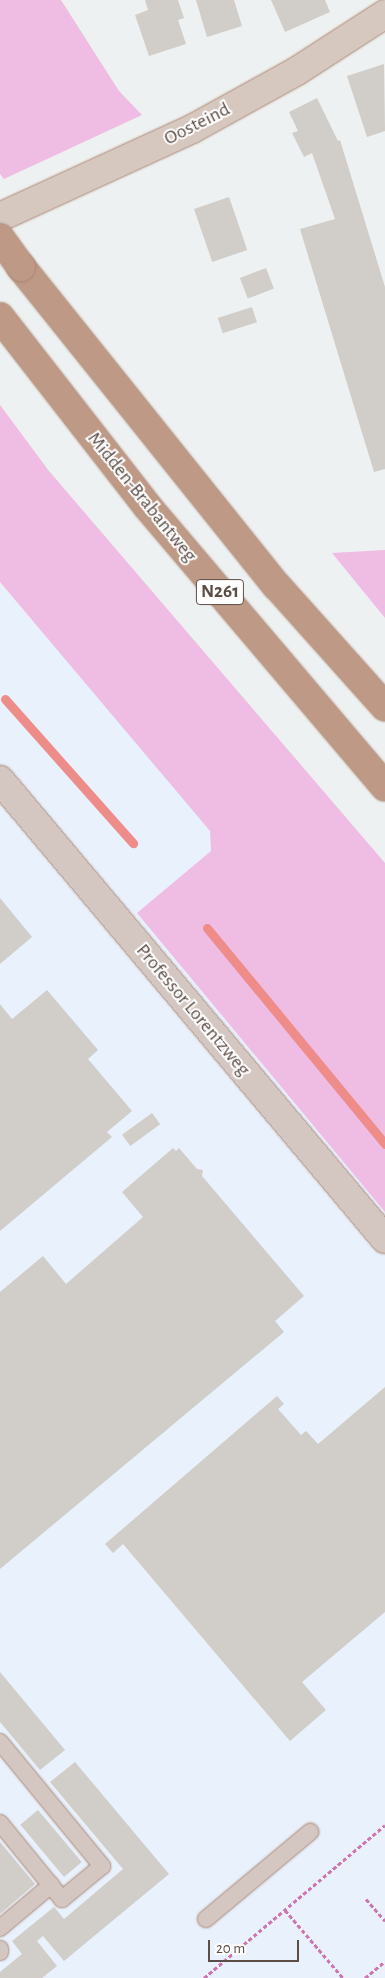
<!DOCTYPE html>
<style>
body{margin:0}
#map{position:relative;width:385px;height:1978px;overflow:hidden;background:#eef1f1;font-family:"Alegreya Sans",sans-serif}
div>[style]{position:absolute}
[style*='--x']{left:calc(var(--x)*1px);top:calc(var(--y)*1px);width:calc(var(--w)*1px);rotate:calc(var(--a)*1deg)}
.commercial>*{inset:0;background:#e8f1fc}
.green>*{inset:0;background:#efbce4}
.stream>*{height:9px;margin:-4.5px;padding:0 4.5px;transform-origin:4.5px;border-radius:4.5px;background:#ed8c89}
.building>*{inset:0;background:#d1cdc8;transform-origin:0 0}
.path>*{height:3px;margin-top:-1.5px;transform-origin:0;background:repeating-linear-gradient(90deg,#ce74b0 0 4px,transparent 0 6.5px)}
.roads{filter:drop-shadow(0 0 1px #aa8571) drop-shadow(0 0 1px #aa8571)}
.lane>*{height:16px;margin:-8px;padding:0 8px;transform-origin:8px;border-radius:8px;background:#d4c7c2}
.street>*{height:28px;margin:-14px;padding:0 14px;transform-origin:14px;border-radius:14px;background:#d4c7c2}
.secondary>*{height:28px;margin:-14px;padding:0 14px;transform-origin:14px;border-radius:14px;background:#d6c7bf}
.highway>*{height:28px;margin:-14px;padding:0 14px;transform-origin:14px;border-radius:14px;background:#be9986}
.bridges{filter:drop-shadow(0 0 1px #aa8571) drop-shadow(0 0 1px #aa8571)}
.highway-bridge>*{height:28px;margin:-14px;padding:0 14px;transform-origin:14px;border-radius:14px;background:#be9986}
span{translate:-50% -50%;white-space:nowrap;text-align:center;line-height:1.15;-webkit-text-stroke:4px #fff;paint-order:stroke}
.shield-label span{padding:1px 4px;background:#fff;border:1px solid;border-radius:4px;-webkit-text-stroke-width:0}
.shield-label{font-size:19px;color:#5c4d46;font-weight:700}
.street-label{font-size:20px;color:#5c4d46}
.scale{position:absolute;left:208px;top:1940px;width:91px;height:22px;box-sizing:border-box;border:2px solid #5c4d46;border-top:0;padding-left:6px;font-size:15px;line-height:18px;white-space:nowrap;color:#5c4d46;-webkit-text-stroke:4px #fff;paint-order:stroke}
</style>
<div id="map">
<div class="commercial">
<i style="clip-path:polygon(0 584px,385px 1027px,385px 1978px,0 1978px)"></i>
</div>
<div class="green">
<i style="clip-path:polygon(0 0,61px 0,119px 91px,142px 115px,4px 179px,0 174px)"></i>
<i style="clip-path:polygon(0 405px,49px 471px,385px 863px,385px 1212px,137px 913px,211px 851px,210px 831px,0 582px)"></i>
<i style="clip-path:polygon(385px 550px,385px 618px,332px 553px)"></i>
</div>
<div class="stream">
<i style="--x:5;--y:699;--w:193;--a:48.4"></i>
<i style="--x:207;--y:928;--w:280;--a:50.5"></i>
</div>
<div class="building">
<i style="clip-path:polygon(145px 0,178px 0,184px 18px,178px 20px,186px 44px,149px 56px,135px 15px,148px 10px)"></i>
<i style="clip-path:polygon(196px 0,234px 0,242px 26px,207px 37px)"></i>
<i style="clip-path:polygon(271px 0,325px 0,330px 12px,285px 32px)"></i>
<i style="clip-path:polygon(384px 64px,385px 131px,367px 137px,347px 76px)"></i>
<i style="clip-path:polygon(317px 98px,338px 141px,340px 140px,385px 287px,385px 469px,374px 472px,300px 229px,335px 219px,312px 153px,304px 157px,292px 133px,298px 131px,289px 112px)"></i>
<i style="left:229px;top:197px;width:56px;height:37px;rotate:71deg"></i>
<i style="left:266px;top:268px;width:22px;height:28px;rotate:69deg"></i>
<i style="left:252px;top:307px;width:16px;height:36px;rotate:72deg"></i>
<i style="clip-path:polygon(0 898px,32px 937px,0 964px)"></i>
<i style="clip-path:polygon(47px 990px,98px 1050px,88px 1059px,132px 1111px,107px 1132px,112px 1137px,0 1231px,0 1004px,12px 1019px)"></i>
<i style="left:152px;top:1113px;width:14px;height:37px;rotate:54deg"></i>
<i style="clip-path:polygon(173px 1148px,176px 1151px,179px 1148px,197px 1169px,203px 1170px,202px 1176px,304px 1296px,275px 1321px,284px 1332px,0 1569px,0 1292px,43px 1256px,66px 1284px,143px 1217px,122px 1192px)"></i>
<i style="clip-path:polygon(385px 1387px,385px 1612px,302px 1682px,326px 1710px,290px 1741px,123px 1544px,113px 1553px,105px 1544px,277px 1396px,284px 1404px,278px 1409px,301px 1435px,306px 1431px,318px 1444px)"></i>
<i style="clip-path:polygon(0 1672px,65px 1750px,40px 1770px,0 1722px)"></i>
<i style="clip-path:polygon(75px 1762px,169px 1874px,64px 1961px,43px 1936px,37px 1941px,57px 1966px,42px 1978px,0 1978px,0 1972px,22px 1954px,12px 1941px,54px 1907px,64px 1919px,123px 1869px,50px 1782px)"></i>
<i style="left:38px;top:1810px;width:68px;height:23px;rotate:50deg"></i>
<i style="clip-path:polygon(0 1842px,35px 1884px,0 1914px)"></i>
</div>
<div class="path">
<i style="--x:366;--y:1899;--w:29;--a:49"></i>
<i style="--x:285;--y:1910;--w:89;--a:49.5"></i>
<i style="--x:204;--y:1978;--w:237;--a:-40.2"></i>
<i style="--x:365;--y:1978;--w:26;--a:-40"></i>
</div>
<div class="roads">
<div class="lane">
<i style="--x:0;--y:1742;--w:161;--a:50.6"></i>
<i style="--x:102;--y:1866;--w:52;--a:140.5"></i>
<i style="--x:62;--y:1899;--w:98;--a:-129.2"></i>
<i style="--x:206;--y:1919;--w:136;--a:-39.9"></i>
<i style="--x:0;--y:1928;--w:67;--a:-40.1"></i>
<i style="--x:0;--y:1949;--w:3;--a:90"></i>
</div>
<div class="street">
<i style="--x:0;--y:780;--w:599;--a:50.01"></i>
</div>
<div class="secondary">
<i style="--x:0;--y:217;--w:211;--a:-24.6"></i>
<i style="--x:192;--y:129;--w:120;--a:-28.9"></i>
<i style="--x:297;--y:71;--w:105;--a:-32.9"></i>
</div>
<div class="highway">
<i style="--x:21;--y:267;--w:409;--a:51.3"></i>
<i style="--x:277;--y:586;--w:162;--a:48.2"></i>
<i style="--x:0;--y:317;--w:239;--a:52.1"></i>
<i style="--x:147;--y:506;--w:368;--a:49.7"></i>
</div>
</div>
<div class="bridges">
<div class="highway-bridge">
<i style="--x:0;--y:238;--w:36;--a:54"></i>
</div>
</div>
<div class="shield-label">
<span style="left:220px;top:592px">N261</span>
</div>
<div class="street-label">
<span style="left:197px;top:124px;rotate:-27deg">Oosteind</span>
<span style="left:142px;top:497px;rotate:51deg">Midden-Brabantweg</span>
<span style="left:193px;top:1010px;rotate:50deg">Professor Lorentzweg</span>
</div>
<div class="scale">20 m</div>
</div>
